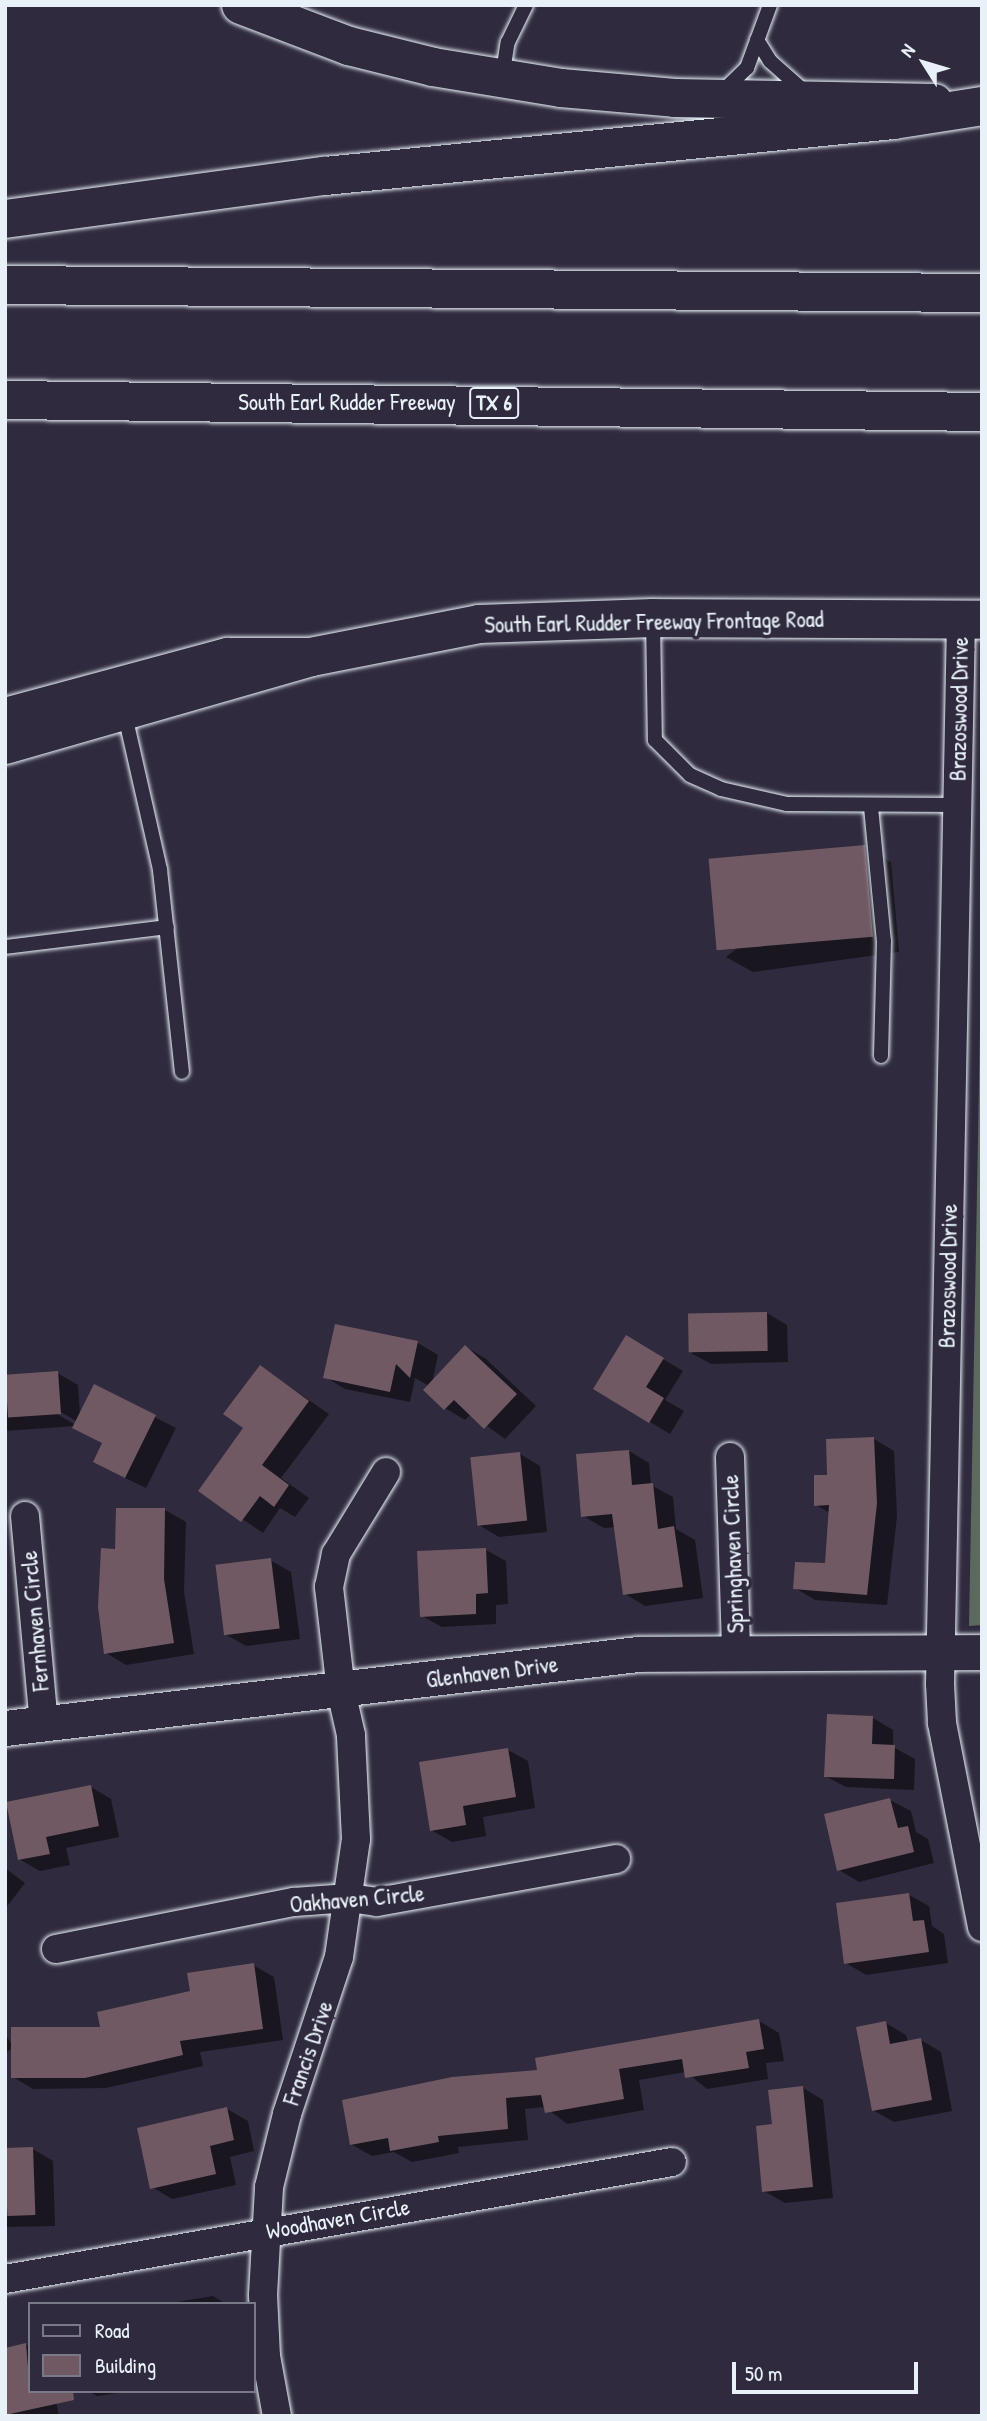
<!DOCTYPE html>
<style>
body{margin:0}
#map{position:relative;width:987px;height:2421px;overflow:hidden;background:#2f2a3d;font-family:"Patrick Hand",sans-serif}
div>[style]{position:absolute}
[style*='--x']{left:calc(var(--x)*1px);top:calc(var(--y)*1px);width:calc(var(--w)*1px);rotate:calc(var(--a)*1deg)}
.green>*{inset:0;background:#5b695f}
.shadow>*{inset:0;background:#0007}
.building>*{inset:0;background:#715964;transform-origin:0 0}
.roads{filter:drop-shadow(0 0 2px #e8f1f8) drop-shadow(0 0 2px #e8f1f8)}
.service>*{height:14px;margin:-7px;padding:0 7px;transform-origin:7px;border-radius:7px;background:#2f2a3d}
.minor>*{height:28px;margin:-14px;padding:0 14px;transform-origin:14px;border-radius:14px;background:#2f2a3d}
.tertiary>*{height:35px;margin:-17.5px;padding:0 17.5px;transform-origin:17.5px;border-radius:17.5px;background:#2f2a3d}
.secondary>*{height:38px;margin:-19px;padding:0 19px;transform-origin:19px;border-radius:19px;background:#2f2a3d}
.motorway>*{height:38px;margin:-19px;padding:0 19px;transform-origin:19px;border-radius:19px;background:#2f2a3d}
span{translate:-50% -50%;white-space:nowrap;text-align:center;line-height:1.15;-webkit-text-stroke:7px #2f2a3d;paint-order:stroke}
.shield-label span{padding:2px 5px;background:#2f2a3d;border:2px solid;border-radius:5px;-webkit-text-stroke-width:0}
.shield-label{font-size:21px;color:#e8f1f8;font-weight:700}
.street-label{font-size:23px;color:#e8f1f8}
.frame{position:absolute;inset:0;border:7px solid #e8f1f8;pointer-events:none}
.legend{position:absolute;left:28px;top:2302px;width:228px;height:91px;box-sizing:border-box;background:#2f2a3d;border:2px solid #797a88;margin:0;padding:9px 12px;list-style:none;font-size:21px;color:#e8f1f8}
.legend li{display:flex;align-items:center;gap:14px;height:35px}
.legend b{width:35px;border:2px solid #797a88}
.north{position:absolute;left:889px;top:28px;width:70px;height:70px;-webkit-text-stroke:5px #2f2a3d;paint-order:stroke;rotate:307deg;font-size:19px;font-weight:700;line-height:28px;text-align:center;color:#e8f1f8}
.north::after{content:'';display:block;margin:auto;width:24px;height:32px;background:#e8f1f8;clip-path:polygon(50% 0,100% 100%,50% 72%,0 100%)}
.scale{position:absolute;left:732px;top:2362px;width:186px;height:32px;box-sizing:border-box;border:4px solid #e8f1f8;border-top:0;padding-left:9px;font-size:21px;line-height:24px;white-space:nowrap;color:#e8f1f8;-webkit-text-stroke:5px #2f2a3d;paint-order:stroke}
</style>
<div id="map">
<div class="green">
<i style="clip-path:polygon(982px 920px,982px 1625px,969px 1626px)"></i>
</div>
<div class="shadow">
<i style="clip-path:polygon(865px 847px,891px 862px,899px 952px,753px 972px,726px 957px)"></i>
<i style="clip-path:polygon(767px 1313px,787px 1325px,788px 1362px,711px 1364px,691px 1353px)"></i>
<i style="clip-path:polygon(626px 1337px,683px 1371px,665px 1400px,684px 1411px,670px 1434px,595px 1389px)"></i>
<i style="clip-path:polygon(418px 1343px,438px 1355px,432px 1383px,466px 1347px,486px 1359px,536px 1406px,505px 1439px,471px 1414px,465px 1420px,445px 1408px,429px 1386px,415px 1378px,410px 1402px,345px 1389px,325px 1377px)"></i>
<i style="clip-path:polygon(261px 1367px,329px 1414px,281px 1478px,309px 1498px,295px 1517px,280px 1508px,263px 1533px,201px 1491px,246px 1428px)"></i>
<i style="clip-path:polygon(evenodd,57px 1373px,78px 1385px,80px 1415px,94px 1386px,176px 1428px,146px 1488px,115px 1473px,104px 1444px,75px 1426px,5px 1431px,5px 1377px,57px 1373px,54px 1408px,76px 1421px,76px 1425px,52px 1411px,54px 1408px)"></i>
<i style="clip-path:polygon(874px 1439px,894px 1451px,897px 1516px,887px 1605px,815px 1600px,795px 1588px,826px 1565px,830px 1513px,816px 1505px,829px 1476px)"></i>
<i style="clip-path:polygon(629px 1451px,649px 1463px,651px 1485px,673px 1497px,676px 1529px,695px 1540px,703px 1598px,645px 1606px,625px 1594px,616px 1527px,604px 1528px,583px 1516px)"></i>
<i style="clip-path:polygon(520px 1454px,540px 1466px,547px 1532px,499px 1537px,479px 1525px)"></i>
<i style="clip-path:polygon(118px 1510px,165px 1510px,186px 1522px,184px 1592px,194px 1654px,126px 1665px,106px 1653px)"></i>
<i style="clip-path:polygon(486px 1550px,506px 1561px,508px 1604px,496px 1605px,496px 1624px,442px 1627px,422px 1616px)"></i>
<i style="clip-path:polygon(270px 1560px,291px 1572px,300px 1639px,246px 1646px,225px 1634px)"></i>
<i style="clip-path:polygon(873px 1718px,893px 1730px,893px 1747px,915px 1759px,914px 1790px,846px 1787px,825px 1776px)"></i>
<i style="clip-path:polygon(508px 1750px,528px 1761px,535px 1808px,483px 1817px,486px 1836px,452px 1842px,431px 1830px)"></i>
<i style="clip-path:polygon(91px 1787px,111px 1799px,119px 1837px,66px 1848px,70px 1865px,40px 1871px,19px 1859px)"></i>
<i style="clip-path:polygon(890px 1800px,911px 1811px,916px 1832px,928px 1839px,934px 1863px,859px 1882px,839px 1870px)"></i>
<i style="clip-path:polygon(5px 1868px,25px 1883px,5px 1909px)"></i>
<i style="clip-path:polygon(909px 1895px,929px 1906px,932px 1926px,944px 1934px,948px 1963px,866px 1975px,846px 1963px)"></i>
<i style="clip-path:polygon(253px 1965px,274px 1977px,283px 2040px,200px 2052px,203px 2066px,106px 2088px,33px 2089px,13px 2077px,13px 2048px,5px 2053px,5px 2034px,13px 2046px,102px 2029px)"></i>
<i style="clip-path:polygon(759px 2021px,779px 2033px,784px 2061px,766px 2063px,768px 2079px,707px 2089px,686px 2072px,639px 2080px,644px 2110px,567px 2124px,545px 2107px,525px 2109px,528px 2140px,458px 2147px,459px 2153px,412px 2162px,394px 2152px,372px 2156px,351px 2144px,539px 2071px)"></i>
<i style="clip-path:polygon(886px 2023px,906px 2035px,908px 2042px,921px 2040px,941px 2052px,952px 2111px,894px 2122px,873px 2110px)"></i>
<i style="clip-path:polygon(803px 2088px,823px 2100px,833px 2198px,785px 2203px,764px 2191px,774px 2126px)"></i>
<i style="clip-path:polygon(227px 2109px,248px 2121px,254px 2151px,230px 2157px,236px 2185px,172px 2199px,152px 2187px)"></i>
<i style="clip-path:polygon(33px 2149px,53px 2161px,55px 2226px,5px 2227px,5px 2150px)"></i>
<i style="clip-path:polygon(213px 2296px,226px 2304px,165px 2304px)"></i>
<i style="clip-path:polygon(26px 2345px,30px 2347px,30px 2391px,54px 2391px,59px 2416px,5px 2416px,5px 2349px)"></i>
<i style="clip-path:polygon(88px 2391px,132px 2391px,97px 2396px)"></i>
</div>
<div class="building">
<i style="left:865px;top:845px;width:92px;height:157px;rotate:85deg"></i>
<i style="left:767px;top:1312px;width:39px;height:79px;rotate:89deg"></i>
<i style="clip-path:polygon(335px 1324px,418px 1341px,410px 1378px,396px 1364px,390px 1392px,323px 1378px)"></i>
<i style="clip-path:polygon(626px 1335px,664px 1358px,646px 1387px,664px 1398px,649px 1423px,593px 1389px)"></i>
<i style="clip-path:polygon(465px 1345px,517px 1394px,484px 1429px,454px 1400px,444px 1410px,423px 1390px)"></i>
<i style="clip-path:polygon(260px 1365px,309px 1401px,262px 1465px,289px 1485px,274px 1507px,260px 1496px,241px 1522px,198px 1491px,243px 1428px,223px 1414px)"></i>
<i style="left:58px;top:1371px;width:43px;height:53px;rotate:86deg"></i>
<i style="clip-path:polygon(94px 1384px,156px 1415px,125px 1478px,93px 1462px,102px 1443px,72px 1428px)"></i>
<i style="clip-path:polygon(874px 1437px,877px 1503px,867px 1595px,793px 1589px,795px 1562px,825px 1563px,829px 1505px,814px 1506px,814px 1475px,827px 1475px,826px 1439px)"></i>
<i style="clip-path:polygon(629px 1450px,632px 1485px,653px 1483px,658px 1529px,674px 1526px,683px 1587px,623px 1595px,612px 1514px,581px 1517px,576px 1454px)"></i>
<i style="left:520px;top:1452px;width:69px;height:50px;rotate:84deg"></i>
<i style="clip-path:polygon(116px 1508px,165px 1508px,164px 1579px,174px 1643px,104px 1654px,98px 1607px,101px 1548px,115px 1549px)"></i>
<i style="clip-path:polygon(486px 1548px,488px 1593px,476px 1594px,476px 1614px,420px 1617px,417px 1551px)"></i>
<i style="left:271px;top:1558px;width:71px;height:56px;rotate:83deg"></i>
<i style="clip-path:polygon(827px 1714px,873px 1716px,872px 1744px,895px 1745px,894px 1779px,824px 1777px)"></i>
<i style="clip-path:polygon(508px 1748px,516px 1797px,463px 1806px,466px 1825px,430px 1831px,419px 1762px)"></i>
<i style="clip-path:polygon(91px 1785px,99px 1826px,46px 1837px,50px 1854px,18px 1860px,6px 1802px)"></i>
<i style="clip-path:polygon(890px 1798px,898px 1828px,908px 1826px,914px 1852px,837px 1871px,824px 1814px)"></i>
<i style="clip-path:polygon(909px 1893px,913px 1921px,924px 1920px,929px 1952px,844px 1964px,836px 1903px)"></i>
<i style="clip-path:polygon(254px 1963px,263px 2029px,180px 2041px,183px 2055px,85px 2078px,11px 2078px,11px 2027px,100px 2027px,97px 2012px,190px 1991px,187px 1973px)"></i>
<i style="clip-path:polygon(759px 2019px,764px 2049px,746px 2052px,749px 2068px,685px 2078px,682px 2059px,619px 2069px,624px 2099px,545px 2113px,541px 2095px,506px 2098px,508px 2129px,438px 2136px,439px 2142px,390px 2151px,388px 2138px,350px 2145px,342px 2100px,452px 2077px,537px 2070px,535px 2058px)"></i>
<i style="clip-path:polygon(886px 2021px,890px 2044px,921px 2038px,932px 2100px,872px 2111px,856px 2027px)"></i>
<i style="clip-path:polygon(803px 2086px,813px 2187px,762px 2192px,756px 2126px,772px 2124px,768px 2090px)"></i>
<i style="clip-path:polygon(227px 2107px,234px 2140px,210px 2146px,216px 2174px,150px 2189px,137px 2128px)"></i>
<i style="left:33px;top:2147px;width:68px;height:28px;rotate:88deg"></i>
<i style="clip-path:polygon(26px 2343px,30px 2391px,73px 2391px,74px 2400px,5px 2415px,5px 2348px)"></i>
</div>
<div class="roads">
<div class="service">
<i style="--x:757;--y:40;--w:25;--a:58"></i>
<i style="--x:770;--y:61;--w:47;--a:41.5"></i>
<i style="--x:502;--y:78;--w:36;--a:-81"></i>
<i style="--x:508;--y:42;--w:41;--a:-64.1"></i>
<i style="--x:724;--y:90;--w:32;--a:-44"></i>
<i style="--x:747;--y:68;--w:67;--a:-69.9"></i>
<i style="--x:653;--y:619;--w:121;--a:89.1"></i>
<i style="--x:655;--y:740;--w:49;--a:45"></i>
<i style="--x:690;--y:775;--w:34;--a:24"></i>
<i style="--x:721;--y:789;--w:68;--a:12.8"></i>
<i style="--x:787;--y:804;--w:170;--a:0.3"></i>
<i style="--x:124;--y:711;--w:163;--a:77.2"></i>
<i style="--x:160;--y:870;--w:203;--a:83.8"></i>
<i style="--x:871;--y:807;--w:135;--a:84.5"></i>
<i style="--x:884;--y:941;--w:115;--a:91.5"></i>
<i style="--x:5;--y:947;--w:163;--a:-7"></i>
</div>
<div class="minor">
<i style="--x:961;--y:620;--w:1064;--a:91.13"></i>
<i style="--x:940;--y:1684;--w:39;--a:87"></i>
<i style="--x:942;--y:1723;--w:208;--a:78.9"></i>
<i style="--x:730;--y:1457;--w:193;--a:88.2"></i>
<i style="--x:25;--y:1516;--w:211;--a:84.8"></i>
<i style="--x:56;--y:1949;--w:243;--a:-11.2"></i>
<i style="--x:294;--y:1902;--w:55;--a:-4.2"></i>
<i style="--x:349;--y:1898;--w:28;--a:8"></i>
<i style="--x:377;--y:1902;--w:243;--a:-10.2"></i>
<i style="--x:5;--y:2279;--w:677;--a:-9.95"></i>
<i style="--x:277;--y:2416;--w:61;--a:-100.4"></i>
<i style="--x:266;--y:2356;--w:61;--a:-92.8"></i>
<i style="--x:263;--y:2295;--w:108;--a:-86.8"></i>
<i style="--x:269;--y:2187;--w:75;--a:-76.1"></i>
<i style="--x:287;--y:2114;--w:165;--a:-71.7"></i>
<i style="--x:339;--y:1957;--w:119;--a:-81.8"></i>
<i style="--x:356;--y:1839;--w:104;--a:-92.8"></i>
<i style="--x:351;--y:1735;--w:45;--a:-102.8"></i>
<i style="--x:341;--y:1691;--w:105;--a:-96.6"></i>
<i style="--x:329;--y:1587;--w:34;--a:-78"></i>
<i style="--x:336;--y:1554;--w:96;--a:-58.6"></i>
</div>
<div class="tertiary">
<i style="--x:5;--y:1728;--w:637;--a:-6.67"></i>
<i style="--x:638;--y:1654;--w:344;--a:-0.3"></i>
</div>
<div class="secondary">
<i style="--x:241;--y:5;--w:116;--a:20.8"></i>
<i style="--x:349;--y:46;--w:87;--a:14"></i>
<i style="--x:433;--y:67;--w:130;--a:9.3"></i>
<i style="--x:561;--y:88;--w:114;--a:5"></i>
<i style="--x:675;--y:98;--w:259;--a:1.1"></i>
<i style="--x:5;--y:745;--w:318;--a:-16"></i>
<i style="--x:311;--y:657;--w:171;--a:-11.1"></i>
<i style="--x:479;--y:624;--w:174;--a:-2"></i>
<i style="--x:653;--y:618;--w:329;--a:0.3"></i>
</div>
<div class="motorway">
<i style="--x:5;--y:219;--w:323;--a:-7.7"></i>
<i style="--x:325;--y:176;--w:571;--a:-5.63"></i>
<i style="--x:893;--y:120;--w:90;--a:-8.9"></i>
<i style="--x:5;--y:285;--w:977;--a:0.47"></i>
<i style="--x:5;--y:400;--w:977;--a:0.7"></i>
<i style="--x:5;--y:717;--w:231;--a:-15.1"></i>
<i style="--x:228;--y:657;--w:83;--a:0"></i>
</div>
</div>
<div class="shield-label">
<span style="left:494px;top:403px">TX 6</span>
</div>
<div class="street-label">
<span style="left:347px;top:402px">South Earl Rudder Freeway</span>
<span style="left:654px;top:622px;rotate:-1deg">South Earl Rudder Freeway Frontage Road</span>
<span style="left:959px;top:709px;rotate:-89deg">Brazoswood Drive</span>
<span style="left:948px;top:1276px;rotate:-89deg">Brazoswood Drive</span>
<span style="left:733px;top:1554px;rotate:-92deg">Springhaven Circle</span>
<span style="left:35px;top:1621px;rotate:-95deg">Fernhaven Circle</span>
<span style="left:492px;top:1672px;rotate:-7deg">Glenhaven Drive</span>
<span style="left:357px;top:1899px;rotate:-5deg">Oakhaven Circle</span>
<span style="left:308px;top:2053px;rotate:-71deg">Francis Drive</span>
<span style="left:338px;top:2219px;rotate:-10deg">Woodhaven Circle</span>
</div>
<div class="frame"></div>
<ul class="legend">
<li><b style="height:9px;background:#2f2a3d"></b>Road</li>
<li><b style="height:19px;background:#715964"></b>Building</li>
</ul>
<div class="north">N</div>
<div class="scale">50 m</div>
</div>
